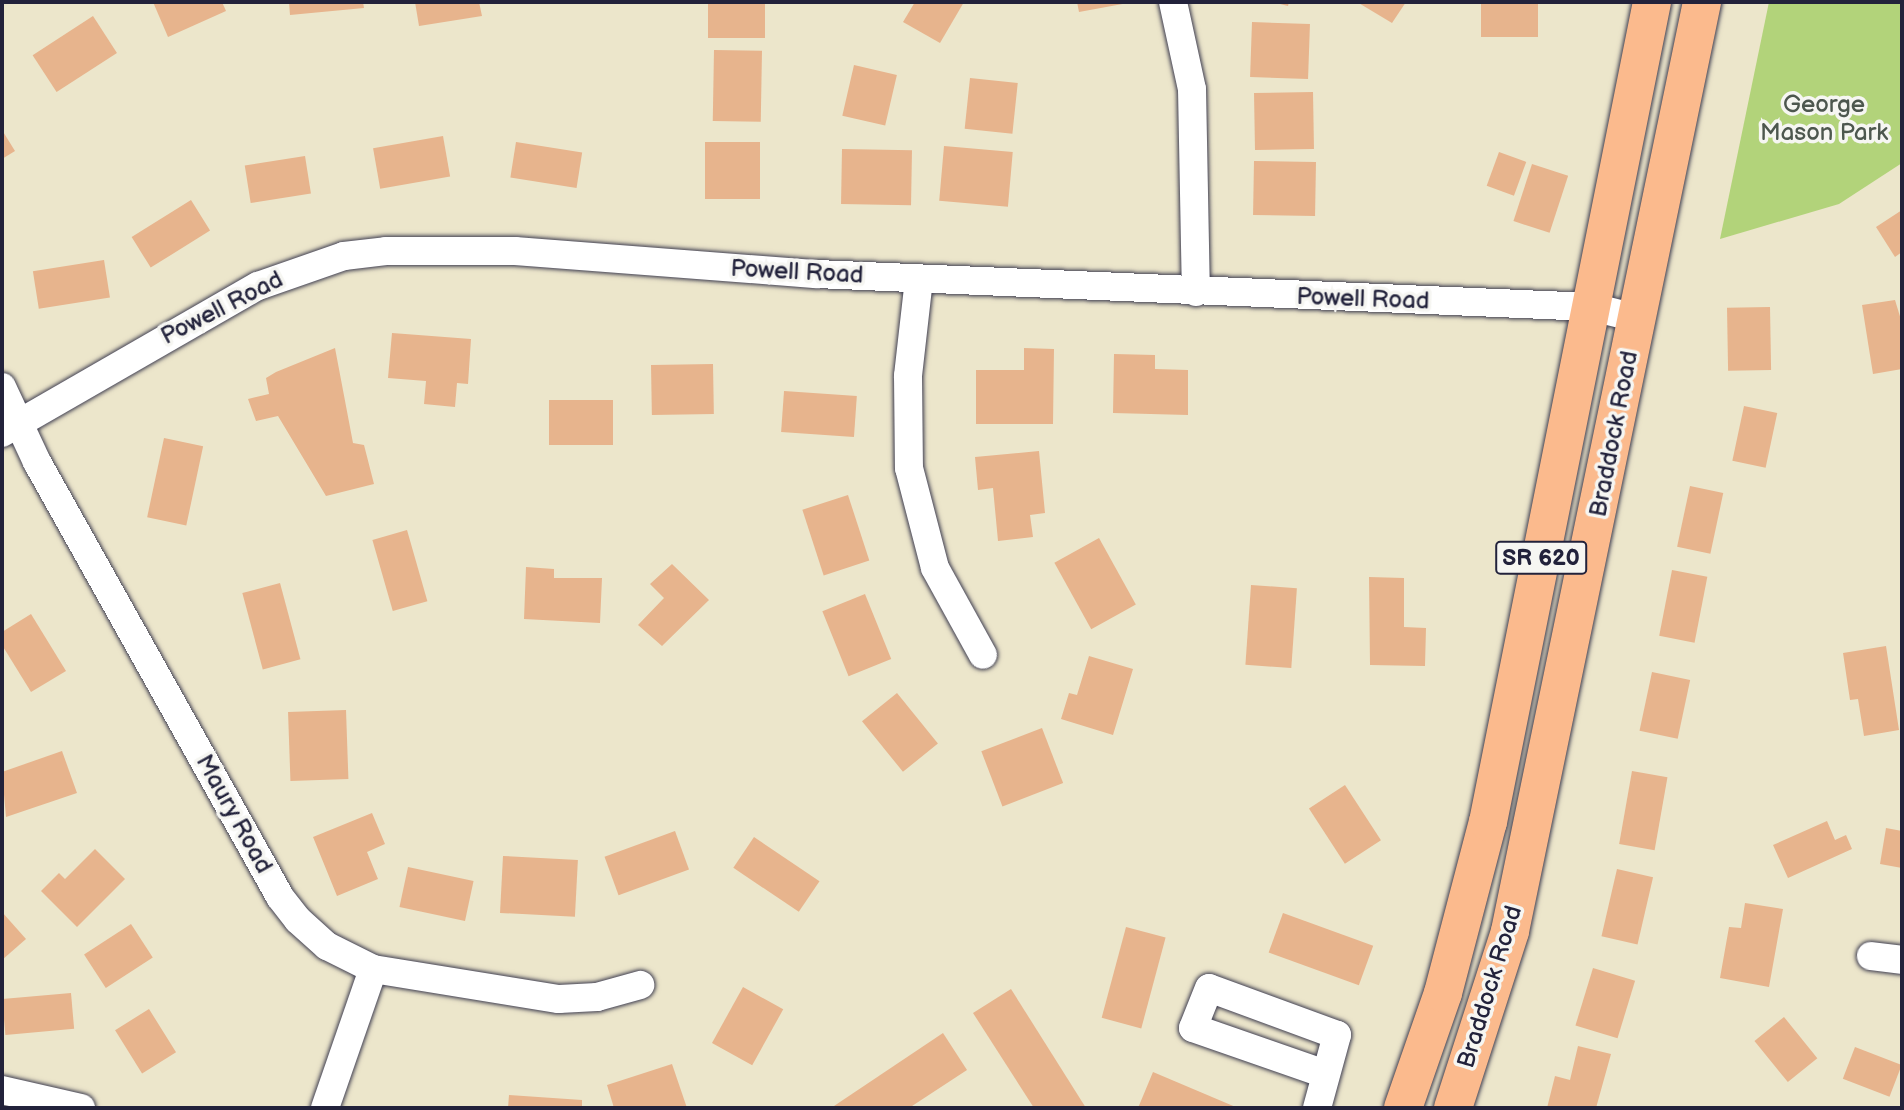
<!DOCTYPE html>
<style>
body{margin:0}
#map{position:relative;width:1904px;height:1110px;overflow:hidden;background:#ece6cb;font-family:"Balsamiq Sans",sans-serif}
div>[style]{position:absolute}
[style*='--x']{left:calc(var(--x)*1px);top:calc(var(--y)*1px);width:calc(var(--w)*1px);rotate:calc(var(--a)*1deg)}
.green>*{inset:0;background:#b2d37a}
.building>*{inset:0;background:#e7b48d;transform-origin:0 0}
.roads{filter:drop-shadow(0 0 2px #403f51) drop-shadow(0 0 2px #403f51)}
.street>*{height:28px;margin:-14px;padding:0 14px;transform-origin:14px;border-radius:14px;background:#fff}
.primary>*{height:38px;margin:-19px;padding:0 19px;transform-origin:19px;border-radius:19px;background:#fbba8d}
span{translate:-50% -50%;white-space:nowrap;text-align:center;line-height:1.15;-webkit-text-stroke:7px #f6f6f2;paint-order:stroke}
.shield-label span{padding:2px 5px;background:#f6f6f2;border:2px solid;border-radius:5px;-webkit-text-stroke-width:0}
.shield-label{font-size:23px;color:#22223b;font-weight:700}
.park-label{font-size:24px;color:#4d574e}
.street-label{font-size:24px;color:#22223b}
.frame{position:absolute;inset:0;border:4px solid #22223b;pointer-events:none}
</style>
<div id="map">
<div class="green">
<i style="clip-path:polygon(1769px 2px,1902px 2px,1902px 163px,1839px 204px,1720px 239px)"></i>
</div>
<div class="building">
<i style="clip-path:polygon(153px 2px,222px 2px,226px 11px,168px 37px)"></i>
<i style="clip-path:polygon(289px 2px,363px 2px,364px 8px,290px 15px)"></i>
<i style="clip-path:polygon(415px 2px,479px 2px,482px 16px,419px 26px)"></i>
<i style="left:708px;top:2px;width:57px;height:36px"></i>
<i style="clip-path:polygon(915px 2px,964px 2px,940px 43px,903px 22px)"></i>
<i style="clip-path:polygon(1077px 2px,1128px 2px,1128px 3px,1079px 12px)"></i>
<i style="clip-path:polygon(1272px 2px,1289px 2px,1288px 6px)"></i>
<i style="clip-path:polygon(1357px 2px,1406px 2px,1392px 23px)"></i>
<i style="left:1481px;top:2px;width:57px;height:35px"></i>
<i style="left:93px;top:16px;width:44px;height:72px;rotate:57deg"></i>
<i style="left:1252px;top:22px;width:58px;height:55px;rotate:2deg"></i>
<i style="left:714px;top:50px;width:48px;height:71px;rotate:1deg"></i>
<i style="left:854px;top:65px;width:44px;height:52px;rotate:13deg"></i>
<i style="left:970px;top:78px;width:48px;height:51px;rotate:6deg"></i>
<i style="left:1313px;top:92px;width:57px;height:59px;rotate:89deg"></i>
<i style="clip-path:polygon(2px 130px,15px 151px,2px 159px)"></i>
<i style="left:443px;top:136px;width:41px;height:71px;rotate:80deg"></i>
<i style="left:516px;top:142px;width:67px;height:36px;rotate:9deg"></i>
<i style="left:760px;top:142px;width:57px;height:55px;rotate:90deg"></i>
<i style="left:944px;top:146px;width:69px;height:55px;rotate:5deg"></i>
<i style="left:842px;top:149px;width:70px;height:55px;rotate:1deg"></i>
<i style="left:1499px;top:152px;width:29px;height:36px;rotate:20deg"></i>
<i style="left:305px;top:156px;width:38px;height:61px;rotate:81deg"></i>
<i style="left:1254px;top:161px;width:62px;height:54px;rotate:1deg"></i>
<i style="left:1532px;top:164px;width:38px;height:60px;rotate:18deg"></i>
<i style="left:191px;top:200px;width:36px;height:70px;rotate:58deg"></i>
<i style="clip-path:polygon(1902px 210px,1902px 252px,1895px 257px,1876px 227px)"></i>
<i style="left:104px;top:260px;width:38px;height:72px;rotate:81deg"></i>
<i style="clip-path:polygon(1895px 300px,1902px 323px,1902px 369px,1873px 374px,1862px 305px)"></i>
<i style="left:1770px;top:307px;width:63px;height:43px;rotate:89deg"></i>
<i style="clip-path:polygon(392px 333px,471px 339px,468px 384px,457px 383px,455px 407px,424px 404px,426px 381px,388px 378px)"></i>
<i style="clip-path:polygon(335px 348px,353px 443px,364px 445px,374px 484px,326px 496px,278px 416px,256px 421px,248px 399px,269px 394px,266px 378px,276px 372px)"></i>
<i style="clip-path:polygon(1024px 348px,1054px 349px,1053px 424px,976px 424px,976px 370px,1024px 370px)"></i>
<i style="clip-path:polygon(1114px 354px,1155px 355px,1155px 369px,1188px 370px,1188px 415px,1113px 413px)"></i>
<i style="left:713px;top:364px;width:50px;height:62px;rotate:89deg"></i>
<i style="left:784px;top:391px;width:73px;height:41px;rotate:4deg"></i>
<i style="left:549px;top:400px;width:64px;height:45px"></i>
<i style="left:1744px;top:406px;width:34px;height:56px;rotate:12deg"></i>
<i style="left:164px;top:438px;width:40px;height:81px;rotate:12deg"></i>
<i style="clip-path:polygon(1039px 451px,1045px 513px,1030px 515px,1033px 537px,998px 541px,993px 488px,978px 490px,975px 457px)"></i>
<i style="left:1690px;top:486px;width:34px;height:62px;rotate:12deg"></i>
<i style="left:848px;top:495px;width:69px;height:48px;rotate:72deg"></i>
<i style="left:407px;top:530px;width:74px;height:36px;rotate:74deg"></i>
<i style="left:1099px;top:538px;width:76px;height:51px;rotate:61deg"></i>
<i style="clip-path:polygon(672px 564px,709px 600px,662px 646px,638px 625px,664px 598px,650px 584px)"></i>
<i style="clip-path:polygon(526px 567px,554px 569px,554px 578px,602px 578px,600px 623px,524px 619px)"></i>
<i style="left:1672px;top:570px;width:36px;height:67px;rotate:11deg"></i>
<i style="clip-path:polygon(1369px 577px,1404px 578px,1404px 627px,1426px 628px,1425px 666px,1370px 665px)"></i>
<i style="left:280px;top:583px;width:79px;height:39px;rotate:75deg"></i>
<i style="left:1251px;top:585px;width:46px;height:80px;rotate:4deg"></i>
<i style="left:865px;top:594px;width:70px;height:46px;rotate:68deg"></i>
<i style="clip-path:polygon(31px 614px,66px 671px,31px 692px,2px 645px,2px 632px)"></i>
<i style="clip-path:polygon(1886px 646px,1899px 730px,1864px 736px,1858px 699px,1850px 700px,1843px 653px)"></i>
<i style="clip-path:polygon(1089px 656px,1133px 669px,1113px 735px,1061px 719px,1069px 693px,1077px 695px)"></i>
<i style="left:1652px;top:672px;width:39px;height:60px;rotate:12deg"></i>
<i style="left:897px;top:693px;width:65px;height:45px;rotate:51deg"></i>
<i style="left:346px;top:710px;width:69px;height:58px;rotate:88deg"></i>
<i style="left:1042px;top:728px;width:59px;height:65px;rotate:69deg"></i>
<i style="clip-path:polygon(62px 751px,77px 793px,6px 817px,2px 772px)"></i>
<i style="left:1632px;top:771px;width:36px;height:74px;rotate:10deg"></i>
<i style="left:1345px;top:785px;width:66px;height:43px;rotate:57deg"></i>
<i style="clip-path:polygon(372px 813px,385px 844px,367px 852px,378px 879px,337px 896px,313px 837px)"></i>
<i style="clip-path:polygon(1827px 821px,1835px 840px,1846px 835px,1852px 849px,1788px 878px,1773px 845px)"></i>
<i style="clip-path:polygon(1886px 828px,1902px 831px,1902px 868px,1880px 864px)"></i>
<i style="left:675px;top:831px;width:41px;height:75px;rotate:70deg"></i>
<i style="left:754px;top:837px;width:79px;height:37px;rotate:34deg"></i>
<i style="clip-path:polygon(95px 849px,125px 879px,77px 927px,41px 891px,59px 873px,65px 879px)"></i>
<i style="left:503px;top:856px;width:75px;height:57px;rotate:3deg"></i>
<i style="left:408px;top:867px;width:67px;height:41px;rotate:12deg"></i>
<i style="left:1617px;top:869px;width:37px;height:69px;rotate:13deg"></i>
<i style="clip-path:polygon(1745px 903px,1783px 909px,1769px 987px,1720px 978px,1729px 927px,1741px 928px)"></i>
<i style="clip-path:polygon(2px 912px,26px 939px,2px 960px)"></i>
<i style="left:1283px;top:913px;width:96px;height:42px;rotate:20deg"></i>
<i style="left:131px;top:924px;width:40px;height:56px;rotate:57deg"></i>
<i style="left:1126px;top:927px;width:41px;height:94px;rotate:15deg"></i>
<i style="left:1593px;top:968px;width:44px;height:60px;rotate:17deg"></i>
<i style="left:743px;top:987px;width:46px;height:64px;rotate:29deg"></i>
<i style="clip-path:polygon(1011px 989px,1086px 1108px,1034px 1108px,973px 1013px)"></i>
<i style="left:71px;top:993px;width:36px;height:69px;rotate:85deg"></i>
<i style="left:149px;top:1009px;width:51px;height:40px;rotate:58deg"></i>
<i style="left:1784px;top:1017px;width:53px;height:38px;rotate:51deg"></i>
<i style="clip-path:polygon(943px 1033px,967px 1070px,909px 1108px,831px 1108px)"></i>
<i style="clip-path:polygon(1578px 1046px,1611px 1054px,1596px 1108px,1547px 1108px,1555px 1076px,1570px 1080px)"></i>
<i style="left:1855px;top:1047px;width:50px;height:34px;rotate:21deg"></i>
<i style="clip-path:polygon(672px 1064px,687px 1108px,614px 1108px,607px 1085px)"></i>
<i style="clip-path:polygon(1153px 1072px,1238px 1108px,1138px 1108px)"></i>
<i style="clip-path:polygon(509px 1095px,582px 1100px,582px 1108px,508px 1108px)"></i>
</div>
<div class="roads">
<div class="street">
<i style="--x:1173;--y:2;--w:89;--a:77.7"></i>
<i style="--x:1192;--y:89;--w:203;--a:88.9"></i>
<i style="--x:919;--y:279;--w:98;--a:96.5"></i>
<i style="--x:908;--y:376;--w:92;--a:89.4"></i>
<i style="--x:909;--y:468;--w:103;--a:75.4"></i>
<i style="--x:935;--y:568;--w:99;--a:61.1"></i>
<i style="--x:2;--y:387;--w:83;--a:65"></i>
<i style="--x:37;--y:462;--w:498;--a:60.8"></i>
<i style="--x:280;--y:897;--w:29;--a:52"></i>
<i style="--x:298;--y:920;--w:39;--a:42"></i>
<i style="--x:327;--y:946;--w:51;--a:26.6"></i>
<i style="--x:373;--y:969;--w:188;--a:9.2"></i>
<i style="--x:559;--y:999;--w:38;--a:-3"></i>
<i style="--x:597;--y:997;--w:45;--a:-15.6"></i>
<i style="--x:2;--y:433;--w:295;--a:-29.9"></i>
<i style="--x:258;--y:286;--w:91;--a:-19.2"></i>
<i style="--x:344;--y:256;--w:42;--a:-6.8"></i>
<i style="--x:386;--y:251;--w:129;--a:0"></i>
<i style="--x:515;--y:251;--w:303;--a:4.4"></i>
<i style="--x:817;--y:274;--w:776;--a:2.44"></i>
<i style="--x:1592;--y:307;--w:45;--a:14"></i>
<i style="--x:1871;--y:956;--w:31;--a:7"></i>
<i style="--x:2;--y:1090;--w:81;--a:12.8"></i>
<i style="--x:325;--y:1108;--w:147;--a:-70.9"></i>
<i style="--x:1317;--y:1108;--w:76;--a:-74.7"></i>
<i style="--x:1337;--y:1035;--w:136;--a:-159.8"></i>
<i style="--x:1209;--y:988;--w:43;--a:111.8"></i>
<i style="--x:1193;--y:1028;--w:140;--a:19.2"></i>
</div>
<div class="primary">
<i style="--x:1403;--y:1108;--w:122;--a:-70.8"></i>
<i style="--x:1443;--y:993;--w:177;--a:-75.3"></i>
<i style="--x:1488;--y:822;--w:836;--a:-78.69"></i>
<i style="--x:1453;--y:1108;--w:186;--a:-72.1"></i>
<i style="--x:1510;--y:931;--w:949;--a:-78.32"></i>
</div>
</div>
<div class="shield-label">
<span style="left:1541px;top:558px">SR 620</span>
</div>
<div class="park-label">
<span style="left:1824px;top:119px">George<br>Mason Park</span>
</div>
<div class="street-label">
<span style="left:797px;top:272px;rotate:3deg">Powell Road</span>
<span style="left:1363px;top:299px;rotate:2deg">Powell Road</span>
<span style="left:222px;top:308px;rotate:-27deg">Powell Road</span>
<span style="left:1614px;top:434px;rotate:-79deg">Braddock Road</span>
<span style="left:234px;top:814px;rotate:61deg">Maury Road</span>
<span style="left:1490px;top:987px;rotate:-73deg">Braddock Road</span>
</div>
<div class="frame"></div>
</div>
